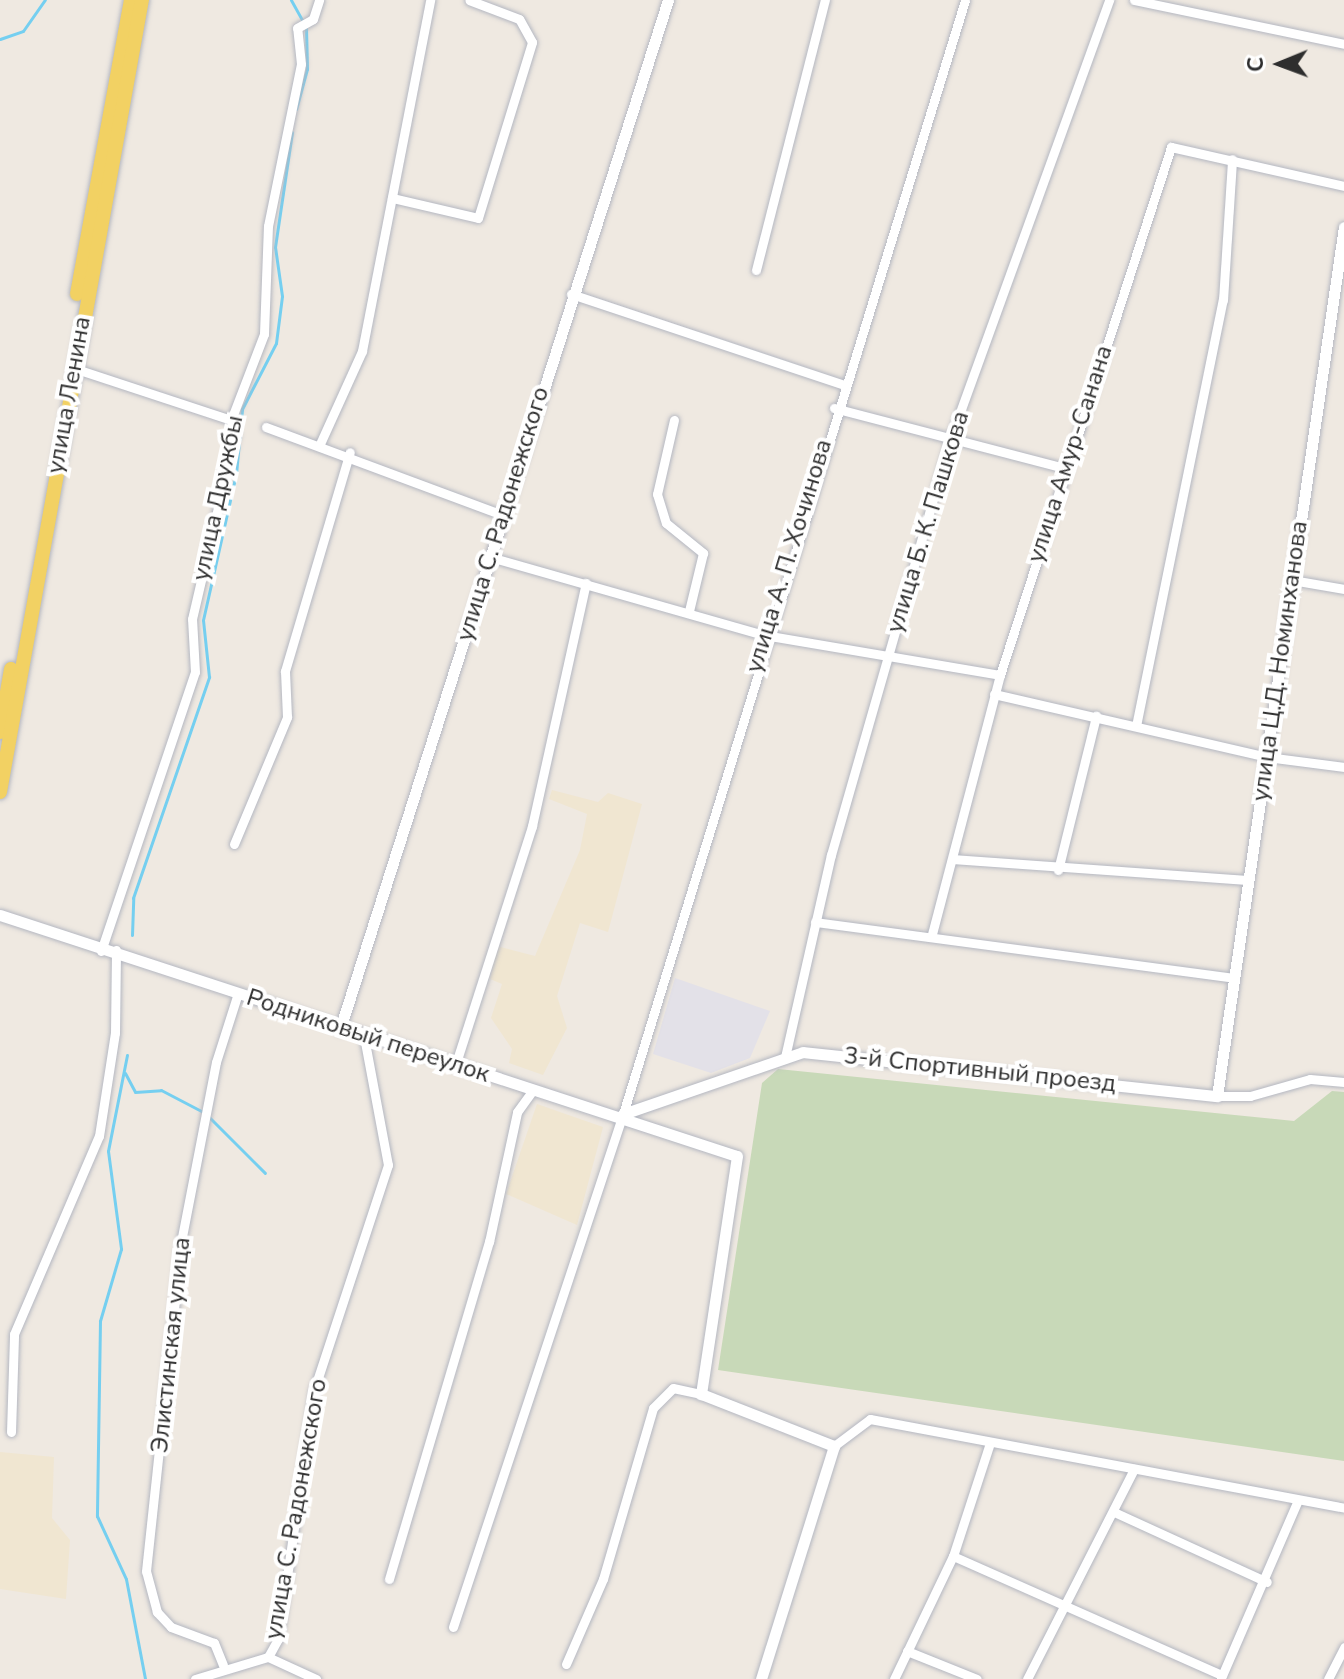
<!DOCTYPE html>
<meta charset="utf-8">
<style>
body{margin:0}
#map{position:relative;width:1344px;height:1679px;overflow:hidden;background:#efe9e1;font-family:"Nunito Sans",sans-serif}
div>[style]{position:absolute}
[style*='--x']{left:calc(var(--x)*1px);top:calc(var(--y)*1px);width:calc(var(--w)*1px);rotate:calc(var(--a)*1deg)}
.industrial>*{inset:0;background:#e3e1e8}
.education>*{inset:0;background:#f0e6d1}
.cemetery>*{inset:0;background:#c8d9b8}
.stream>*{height:3px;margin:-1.5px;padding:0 1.5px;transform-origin:1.5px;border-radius:1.5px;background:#75cff0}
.roads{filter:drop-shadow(0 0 2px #b4b7c1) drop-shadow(0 0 2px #b4b7c1)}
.minor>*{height:9px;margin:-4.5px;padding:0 4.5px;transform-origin:4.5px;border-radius:4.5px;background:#fff}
.tertiary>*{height:11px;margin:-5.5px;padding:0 5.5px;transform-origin:5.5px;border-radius:5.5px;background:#fff}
.primary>*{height:14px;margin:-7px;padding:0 7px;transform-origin:7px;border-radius:7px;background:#f2d163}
span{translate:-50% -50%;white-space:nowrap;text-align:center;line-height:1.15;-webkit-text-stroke:8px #fff;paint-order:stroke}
.street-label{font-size:24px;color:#2e2e2e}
.north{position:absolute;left:1240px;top:24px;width:80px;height:80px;-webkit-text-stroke:6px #fff;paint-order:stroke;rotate:269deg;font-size:22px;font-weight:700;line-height:32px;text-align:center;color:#2e2e2e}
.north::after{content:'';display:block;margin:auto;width:28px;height:36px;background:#2e2e2e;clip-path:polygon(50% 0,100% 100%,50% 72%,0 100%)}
</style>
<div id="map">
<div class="industrial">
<i style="clip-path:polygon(675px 978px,770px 1011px,750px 1058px,711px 1073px,653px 1054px)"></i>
</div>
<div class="education">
<i style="clip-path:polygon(552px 790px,598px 802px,608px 793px,642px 804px,608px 932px,580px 923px,557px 996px,567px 1028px,543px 1075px,509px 1063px,512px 1049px,491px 1018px,502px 984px,490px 979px,497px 946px,535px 956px,580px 850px,587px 814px,549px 799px)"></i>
<i style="clip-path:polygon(537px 1104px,603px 1127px,577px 1225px,506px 1194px)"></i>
<i style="clip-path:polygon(0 1452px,54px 1457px,52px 1518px,70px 1540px,66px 1599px,0 1589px)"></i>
</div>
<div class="cemetery">
<i style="clip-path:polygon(778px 1069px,1294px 1121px,1332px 1091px,1344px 1092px,1344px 1461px,718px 1370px,762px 1083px)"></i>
</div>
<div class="stream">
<i style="--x:291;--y:0;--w:23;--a:61"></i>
<i style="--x:0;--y:39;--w:24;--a:-19"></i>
<i style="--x:23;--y:31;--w:38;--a:-55"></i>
<i style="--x:296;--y:109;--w:41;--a:-74.6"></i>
<i style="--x:307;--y:69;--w:42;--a:-91.4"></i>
<i style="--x:132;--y:935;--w:37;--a:-88"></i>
<i style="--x:133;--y:898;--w:234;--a:-71"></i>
<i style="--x:209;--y:677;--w:57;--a:-96"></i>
<i style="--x:203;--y:620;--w:150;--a:-77.3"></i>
<i style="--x:236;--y:474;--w:65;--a:-84.7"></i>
<i style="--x:242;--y:409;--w:74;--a:-62.7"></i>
<i style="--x:276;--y:343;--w:47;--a:-82.7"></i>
<i style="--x:282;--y:296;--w:49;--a:-98.1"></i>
<i style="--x:275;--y:247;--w:116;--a:-81.6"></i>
<i style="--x:127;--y:1055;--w:98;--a:101.2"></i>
<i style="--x:108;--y:1151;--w:99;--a:82.4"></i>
<i style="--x:121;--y:1249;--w:75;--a:106.3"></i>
<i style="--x:100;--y:1321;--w:195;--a:90.9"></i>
<i style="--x:97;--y:1516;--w:69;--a:65.3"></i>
<i style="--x:126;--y:1579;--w:102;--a:79.2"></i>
<i style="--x:125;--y:1073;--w:21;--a:62"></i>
<i style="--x:135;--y:1092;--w:26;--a:-4"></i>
<i style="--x:161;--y:1090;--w:47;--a:27.6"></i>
<i style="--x:209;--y:1117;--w:79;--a:45"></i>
</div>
<div class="roads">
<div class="minor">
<i style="--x:1134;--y:0;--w:215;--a:11.8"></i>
<i style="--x:392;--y:198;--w:88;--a:13.1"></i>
<i style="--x:478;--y:218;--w:184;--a:-72.9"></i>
<i style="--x:532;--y:42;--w:26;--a:-119"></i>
<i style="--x:519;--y:19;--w:53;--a:-159.2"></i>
<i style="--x:756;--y:270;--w:279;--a:-75.7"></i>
<i style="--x:571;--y:294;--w:286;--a:18.4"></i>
<i style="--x:73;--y:368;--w:166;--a:18.2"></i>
<i style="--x:834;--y:408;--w:239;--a:14.6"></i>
<i style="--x:674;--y:420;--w:76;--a:102.9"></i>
<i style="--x:657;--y:494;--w:30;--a:73"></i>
<i style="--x:666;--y:523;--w:48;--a:39"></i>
<i style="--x:703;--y:553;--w:60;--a:103.6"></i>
<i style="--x:266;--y:427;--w:253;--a:20.4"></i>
<i style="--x:319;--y:446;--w:104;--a:-65.6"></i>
<i style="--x:362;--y:351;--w:358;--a:-79"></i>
<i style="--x:490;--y:557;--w:285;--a:15.9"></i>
<i style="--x:764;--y:635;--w:239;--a:9.6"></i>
<i style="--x:1292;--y:580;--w:53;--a:9.8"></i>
<i style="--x:994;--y:694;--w:280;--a:13"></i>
<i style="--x:1267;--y:757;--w:78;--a:7.4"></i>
<i style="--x:1136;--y:726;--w:435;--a:-78.5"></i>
<i style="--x:1223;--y:300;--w:141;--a:-86.3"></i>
<i style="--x:234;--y:844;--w:138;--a:-67.3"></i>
<i style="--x:287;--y:717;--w:46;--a:-92.5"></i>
<i style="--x:285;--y:671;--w:228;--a:-73.5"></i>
<i style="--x:953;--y:859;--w:294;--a:4.1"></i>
<i style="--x:1058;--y:870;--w:159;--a:-76.1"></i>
<i style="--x:815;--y:922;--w:422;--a:7.6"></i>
<i style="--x:932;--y:934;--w:268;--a:-75.3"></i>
<i style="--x:1000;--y:675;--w:555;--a:-72.05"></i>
<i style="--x:1171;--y:147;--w:177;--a:12.7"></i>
<i style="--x:101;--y:951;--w:294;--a:-71.4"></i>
<i style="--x:195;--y:672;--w:53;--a:-93.2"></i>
<i style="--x:192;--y:619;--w:190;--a:-76.9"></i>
<i style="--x:235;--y:434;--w:15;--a:-106"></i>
<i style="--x:231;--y:420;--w:92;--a:-69"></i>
<i style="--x:264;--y:334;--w:108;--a:-87.9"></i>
<i style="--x:268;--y:226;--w:165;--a:-78.5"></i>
<i style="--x:301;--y:64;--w:36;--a:-96"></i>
<i style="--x:297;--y:28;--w:18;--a:-29"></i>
<i style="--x:313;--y:19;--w:20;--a:-72"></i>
<i style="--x:785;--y:1057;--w:207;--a:-77.2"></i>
<i style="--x:831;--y:855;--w:435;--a:-74"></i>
<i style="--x:951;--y:437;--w:465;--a:-70.1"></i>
<i style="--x:455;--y:1066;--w:252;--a:-72.2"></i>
<i style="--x:532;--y:826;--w:249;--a:-77.5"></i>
<i style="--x:1217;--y:1096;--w:33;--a:0"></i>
<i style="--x:1250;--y:1096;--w:62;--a:-15.8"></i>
<i style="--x:1310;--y:1079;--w:34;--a:5"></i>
<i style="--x:11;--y:1432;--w:98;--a:-88.2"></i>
<i style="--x:14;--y:1334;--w:215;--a:-66.8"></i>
<i style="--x:99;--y:1136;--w:104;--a:-81.2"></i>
<i style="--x:115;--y:1033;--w:83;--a:-89.3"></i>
<i style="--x:834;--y:1446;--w:45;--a:-36.9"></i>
<i style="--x:870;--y:1419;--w:482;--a:10.6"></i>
<i style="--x:1114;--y:1512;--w:168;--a:24.6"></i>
<i style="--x:953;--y:1556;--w:294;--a:23.9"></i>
<i style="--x:389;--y:1579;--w:352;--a:-73.5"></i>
<i style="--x:489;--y:1242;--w:133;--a:-77.8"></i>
<i style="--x:517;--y:1112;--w:27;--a:-54"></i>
<i style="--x:453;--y:1627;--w:540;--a:-71.67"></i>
<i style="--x:623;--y:1114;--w:1165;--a:-72.93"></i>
<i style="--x:907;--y:1651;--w:75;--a:21.8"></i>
<i style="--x:268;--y:1657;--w:21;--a:-61"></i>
<i style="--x:278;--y:1639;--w:252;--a:-81.8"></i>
<i style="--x:314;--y:1390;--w:237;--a:-71.8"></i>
<i style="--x:388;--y:1165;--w:130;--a:-100.6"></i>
<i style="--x:566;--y:1664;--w:93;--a:-66.5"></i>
<i style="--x:603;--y:1579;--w:178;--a:-73.7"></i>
<i style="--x:653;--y:1408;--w:28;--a:-45"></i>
<i style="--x:673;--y:1388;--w:29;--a:12"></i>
<i style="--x:223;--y:1665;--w:24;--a:-112"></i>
<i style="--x:214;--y:1643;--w:46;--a:-159.6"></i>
<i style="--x:171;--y:1627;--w:21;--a:-133"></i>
<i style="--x:157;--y:1612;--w:42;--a:-105"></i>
<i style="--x:146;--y:1571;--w:331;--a:-83.9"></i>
<i style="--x:181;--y:1242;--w:183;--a:-79"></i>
<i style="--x:216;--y:1062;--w:72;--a:-72.3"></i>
<i style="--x:1221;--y:1678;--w:192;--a:-66.6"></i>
<i style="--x:195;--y:1679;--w:76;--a:-16.8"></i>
<i style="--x:268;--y:1657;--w:53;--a:24.6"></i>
<i style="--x:894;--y:1679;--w:136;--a:-64.4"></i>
<i style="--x:953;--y:1556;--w:119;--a:-71.9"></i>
<i style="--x:1027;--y:1679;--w:236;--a:-63"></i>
<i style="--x:1328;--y:1679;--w:36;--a:-63"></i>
</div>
<div class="tertiary">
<i style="--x:0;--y:915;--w:775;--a:18.11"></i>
<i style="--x:737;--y:1156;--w:241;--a:98.6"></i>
<i style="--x:701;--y:1394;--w:143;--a:21.4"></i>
<i style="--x:834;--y:1446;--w:244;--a:107.4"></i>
<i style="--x:340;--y:1029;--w:1080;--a:-72.32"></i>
<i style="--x:623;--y:1114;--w:190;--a:-19"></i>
<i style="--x:803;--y:1052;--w:416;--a:6.1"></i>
<i style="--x:1217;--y:1096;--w:878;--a:-81.69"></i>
</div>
<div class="primary">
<i style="--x:77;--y:294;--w:299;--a:-79.6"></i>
<i style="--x:0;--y:732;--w:64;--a:-80.1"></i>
<i style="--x:0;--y:792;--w:805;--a:-79.84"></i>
</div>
</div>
<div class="street-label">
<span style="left:69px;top:395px;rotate:-80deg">улица Ленина</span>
<span style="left:1070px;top:454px;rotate:-72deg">улица Амур-Санана</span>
<span style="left:218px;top:498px;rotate:-78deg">улица Дружбы</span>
<span style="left:503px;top:514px;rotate:-73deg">улица С. Радонежского</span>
<span style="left:928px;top:522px;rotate:-73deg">улица Б. К. Пашкова</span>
<span style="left:789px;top:556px;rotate:-73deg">улица А. П. Хочинова</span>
<span style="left:1280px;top:661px;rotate:-82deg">улица Ц.Д. Номинханова</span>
<span style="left:368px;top:1036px;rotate:18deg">Родниковый переулок</span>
<span style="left:980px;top:1070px;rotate:6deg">3-й Спортивный проезд</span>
<span style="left:171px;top:1345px;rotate:-84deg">Элистинская улица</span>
<span style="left:296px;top:1509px;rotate:-80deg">улица С. Радонежского</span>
</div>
<div class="north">С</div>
</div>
